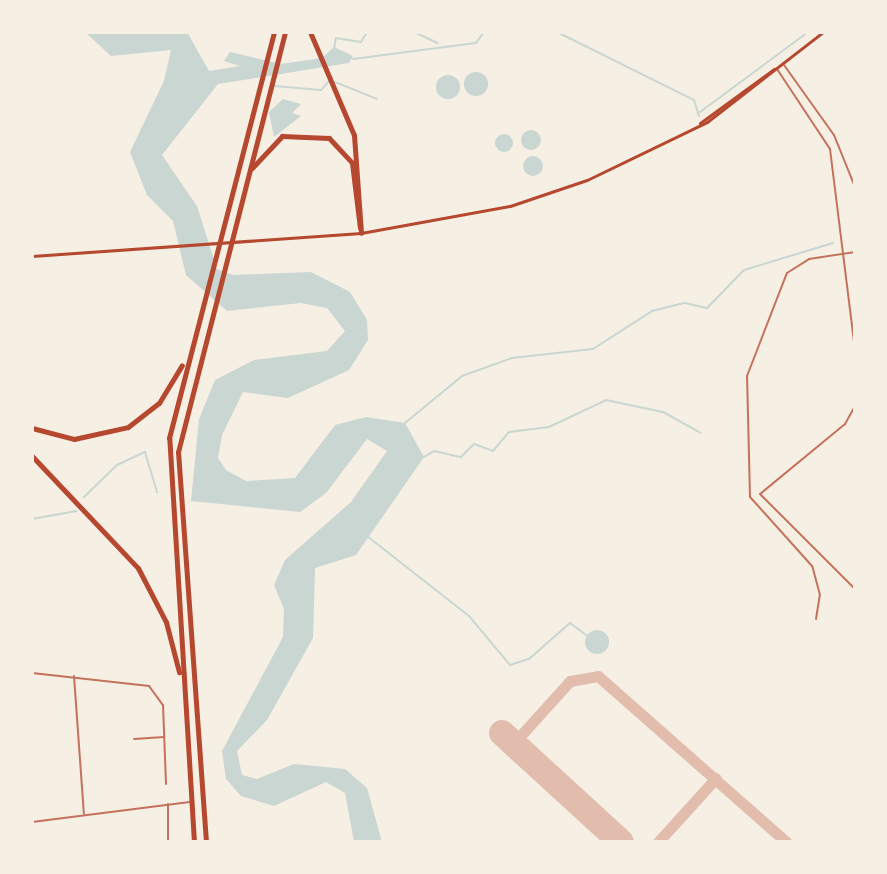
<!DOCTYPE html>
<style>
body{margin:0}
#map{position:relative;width:887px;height:874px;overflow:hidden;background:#f6efe4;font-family:"Titillium Web",sans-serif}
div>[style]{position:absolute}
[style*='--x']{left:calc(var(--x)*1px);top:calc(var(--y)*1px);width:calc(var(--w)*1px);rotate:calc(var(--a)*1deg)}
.water>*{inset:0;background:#c9d6d2}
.round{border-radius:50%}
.stream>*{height:2px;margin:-1px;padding:0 1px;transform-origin:1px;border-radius:1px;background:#c9d6d2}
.taxiway>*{height:11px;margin:-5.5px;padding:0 5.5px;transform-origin:5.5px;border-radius:5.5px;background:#e2bdae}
.runway>*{height:26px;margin:-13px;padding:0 13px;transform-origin:13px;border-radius:13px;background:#e2bdae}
.minor>*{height:2px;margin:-1px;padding:0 1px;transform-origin:1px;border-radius:1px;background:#c5725c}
.secondary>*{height:3px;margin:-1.5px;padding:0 1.5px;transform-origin:1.5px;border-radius:1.5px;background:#b5482f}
.motorway>*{height:5px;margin:-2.5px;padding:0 2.5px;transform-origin:2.5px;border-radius:2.5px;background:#b5482f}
span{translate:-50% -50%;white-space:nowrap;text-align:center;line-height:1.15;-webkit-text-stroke:6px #f6efe4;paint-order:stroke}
.frame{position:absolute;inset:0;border:34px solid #f6efe4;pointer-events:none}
</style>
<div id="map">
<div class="water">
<i style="clip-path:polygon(85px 32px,187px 32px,209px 71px,240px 66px,224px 61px,230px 52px,281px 64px,322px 58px,334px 47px,353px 56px,349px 63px,218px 84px,162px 155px,197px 206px,217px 269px,233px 275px,311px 272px,350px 292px,367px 320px,368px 340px,349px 370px,288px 398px,243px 392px,222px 435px,218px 458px,226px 470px,246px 481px,295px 478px,335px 425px,366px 417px,405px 423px,424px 457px,356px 555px,315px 568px,313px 638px,267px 720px,237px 751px,242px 775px,257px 779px,294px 764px,345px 769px,367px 788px,382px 842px,354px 842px,345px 793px,326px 782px,274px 806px,241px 796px,226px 779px,222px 751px,283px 637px,284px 609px,274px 585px,285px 560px,351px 502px,387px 451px,367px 439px,326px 493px,300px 512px,191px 501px,199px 419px,215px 380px,254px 360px,327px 351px,345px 331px,327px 308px,301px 303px,227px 311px,186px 275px,173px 221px,147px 195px,130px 152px,164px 81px,171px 50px,111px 56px)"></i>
<i class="round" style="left:464px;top:72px;width:24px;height:24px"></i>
<i class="round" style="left:436px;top:75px;width:24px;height:24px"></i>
<i style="clip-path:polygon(283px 99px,301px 104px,292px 113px,301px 116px,274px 137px,269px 112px)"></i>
<i class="round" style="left:521px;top:130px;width:20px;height:20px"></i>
<i class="round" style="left:495px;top:134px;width:18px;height:18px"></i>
<i class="round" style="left:523px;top:156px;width:20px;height:20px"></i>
<i class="round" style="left:585px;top:630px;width:24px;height:24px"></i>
</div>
<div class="stream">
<i style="--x:414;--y:32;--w:26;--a:25"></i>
<i style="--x:557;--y:32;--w:153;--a:26.4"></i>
<i style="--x:694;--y:100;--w:17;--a:73"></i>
<i style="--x:334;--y:49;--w:11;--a:-80"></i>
<i style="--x:336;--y:38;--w:25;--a:9"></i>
<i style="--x:361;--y:42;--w:12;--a:-59"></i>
<i style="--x:353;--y:59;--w:124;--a:-7.4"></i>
<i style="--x:476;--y:43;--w:14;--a:-54"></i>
<i style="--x:335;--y:82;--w:45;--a:22"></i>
<i style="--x:274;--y:86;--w:47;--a:4.9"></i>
<i style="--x:321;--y:90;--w:13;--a:-48"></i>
<i style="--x:700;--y:112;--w:134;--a:-36.5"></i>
<i style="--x:405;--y:423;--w:74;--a:-39.5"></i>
<i style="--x:462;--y:376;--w:53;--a:-19.8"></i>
<i style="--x:512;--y:358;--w:81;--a:-6.3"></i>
<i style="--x:593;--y:349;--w:70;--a:-32.8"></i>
<i style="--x:652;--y:311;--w:34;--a:-14"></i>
<i style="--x:685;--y:303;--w:23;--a:13"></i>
<i style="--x:707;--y:308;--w:53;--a:-45.8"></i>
<i style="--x:744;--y:270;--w:93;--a:-16.9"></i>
<i style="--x:424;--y:457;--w:12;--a:-31"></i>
<i style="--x:434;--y:451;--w:28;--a:13"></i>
<i style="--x:461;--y:457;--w:18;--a:-45"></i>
<i style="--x:474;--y:444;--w:20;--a:20"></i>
<i style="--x:493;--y:451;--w:25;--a:-50"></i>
<i style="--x:509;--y:432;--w:40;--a:-7.1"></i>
<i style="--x:549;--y:427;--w:63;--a:-25.3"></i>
<i style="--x:606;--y:400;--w:58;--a:11.9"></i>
<i style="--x:663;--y:412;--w:43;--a:28.9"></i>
<i style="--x:84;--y:497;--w:46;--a:-44.1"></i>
<i style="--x:117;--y:465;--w:31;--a:-25"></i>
<i style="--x:145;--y:452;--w:42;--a:73.3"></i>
<i style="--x:32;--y:519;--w:45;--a:-10.3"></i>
<i style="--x:367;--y:536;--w:130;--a:38.1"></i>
<i style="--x:469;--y:616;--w:64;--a:50.1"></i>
<i style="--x:510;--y:665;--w:20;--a:-18"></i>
<i style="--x:529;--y:659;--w:55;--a:-41.3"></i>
<i style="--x:570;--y:623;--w:20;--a:37"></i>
</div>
<div class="taxiway">
<i style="--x:513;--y:744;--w:85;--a:-47.9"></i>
<i style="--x:570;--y:681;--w:28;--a:-10"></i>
<i style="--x:598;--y:676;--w:251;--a:41.4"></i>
<i style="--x:658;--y:842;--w:86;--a:-47.8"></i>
</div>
<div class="runway">
<i style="--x:502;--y:733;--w:161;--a:42.5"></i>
</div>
<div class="minor">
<i style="--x:784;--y:65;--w:86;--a:54.5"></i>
<i style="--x:834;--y:135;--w:56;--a:68"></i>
<i style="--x:777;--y:69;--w:96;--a:56.5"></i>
<i style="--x:830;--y:149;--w:203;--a:82.9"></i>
<i style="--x:855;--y:406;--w:21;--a:119"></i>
<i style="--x:845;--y:424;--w:110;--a:140.5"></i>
<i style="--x:760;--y:494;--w:134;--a:45"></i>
<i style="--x:816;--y:619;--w:24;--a:-81"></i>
<i style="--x:820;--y:595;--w:30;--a:-105"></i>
<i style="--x:812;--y:566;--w:93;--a:-131.9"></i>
<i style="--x:750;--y:497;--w:121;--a:-91.4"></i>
<i style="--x:747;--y:376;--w:110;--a:-68.8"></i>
<i style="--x:787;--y:273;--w:26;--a:-32"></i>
<i style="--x:809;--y:259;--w:47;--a:-8.7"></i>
<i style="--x:32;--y:673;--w:118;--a:6.3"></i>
<i style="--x:149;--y:686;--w:24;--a:54"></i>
<i style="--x:163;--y:705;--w:79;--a:87.8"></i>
<i style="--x:74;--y:676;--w:138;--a:85.9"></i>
<i style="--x:134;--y:739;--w:30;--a:-4"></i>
<i style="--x:168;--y:804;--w:38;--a:90"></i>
<i style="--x:32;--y:822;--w:159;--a:-7.2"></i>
</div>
<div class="secondary">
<i style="--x:700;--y:123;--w:92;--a:-36.1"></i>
<i style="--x:32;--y:256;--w:330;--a:-4"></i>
<i style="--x:361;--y:233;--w:151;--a:-10.3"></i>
<i style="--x:510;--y:206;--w:81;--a:-18.7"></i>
<i style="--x:587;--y:180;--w:133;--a:-25.8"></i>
<i style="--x:707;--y:122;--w:147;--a:-37.8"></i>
</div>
<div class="motorway">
<i style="--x:310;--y:32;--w:112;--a:66.9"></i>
<i style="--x:354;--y:135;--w:98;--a:85.9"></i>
<i style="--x:252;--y:168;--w:44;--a:-46.8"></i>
<i style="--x:282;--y:136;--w:47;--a:2.4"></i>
<i style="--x:329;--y:138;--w:34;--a:47"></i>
<i style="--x:352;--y:163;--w:65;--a:83"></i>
<i style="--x:32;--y:428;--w:43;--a:14.7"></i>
<i style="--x:74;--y:439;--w:55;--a:-12.5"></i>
<i style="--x:128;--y:427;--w:39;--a:-38"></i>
<i style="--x:159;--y:403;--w:44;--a:-58.8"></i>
<i style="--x:32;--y:456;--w:154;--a:46.6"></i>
<i style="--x:138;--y:568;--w:61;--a:62.6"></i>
<i style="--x:166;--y:622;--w:52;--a:75.4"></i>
<i style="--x:194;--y:842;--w:405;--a:-93.5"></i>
<i style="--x:169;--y:438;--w:419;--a:-75.5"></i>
<i style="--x:206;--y:842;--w:391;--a:-94.1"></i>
<i style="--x:178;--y:452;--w:433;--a:-75.7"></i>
</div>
<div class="frame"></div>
</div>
